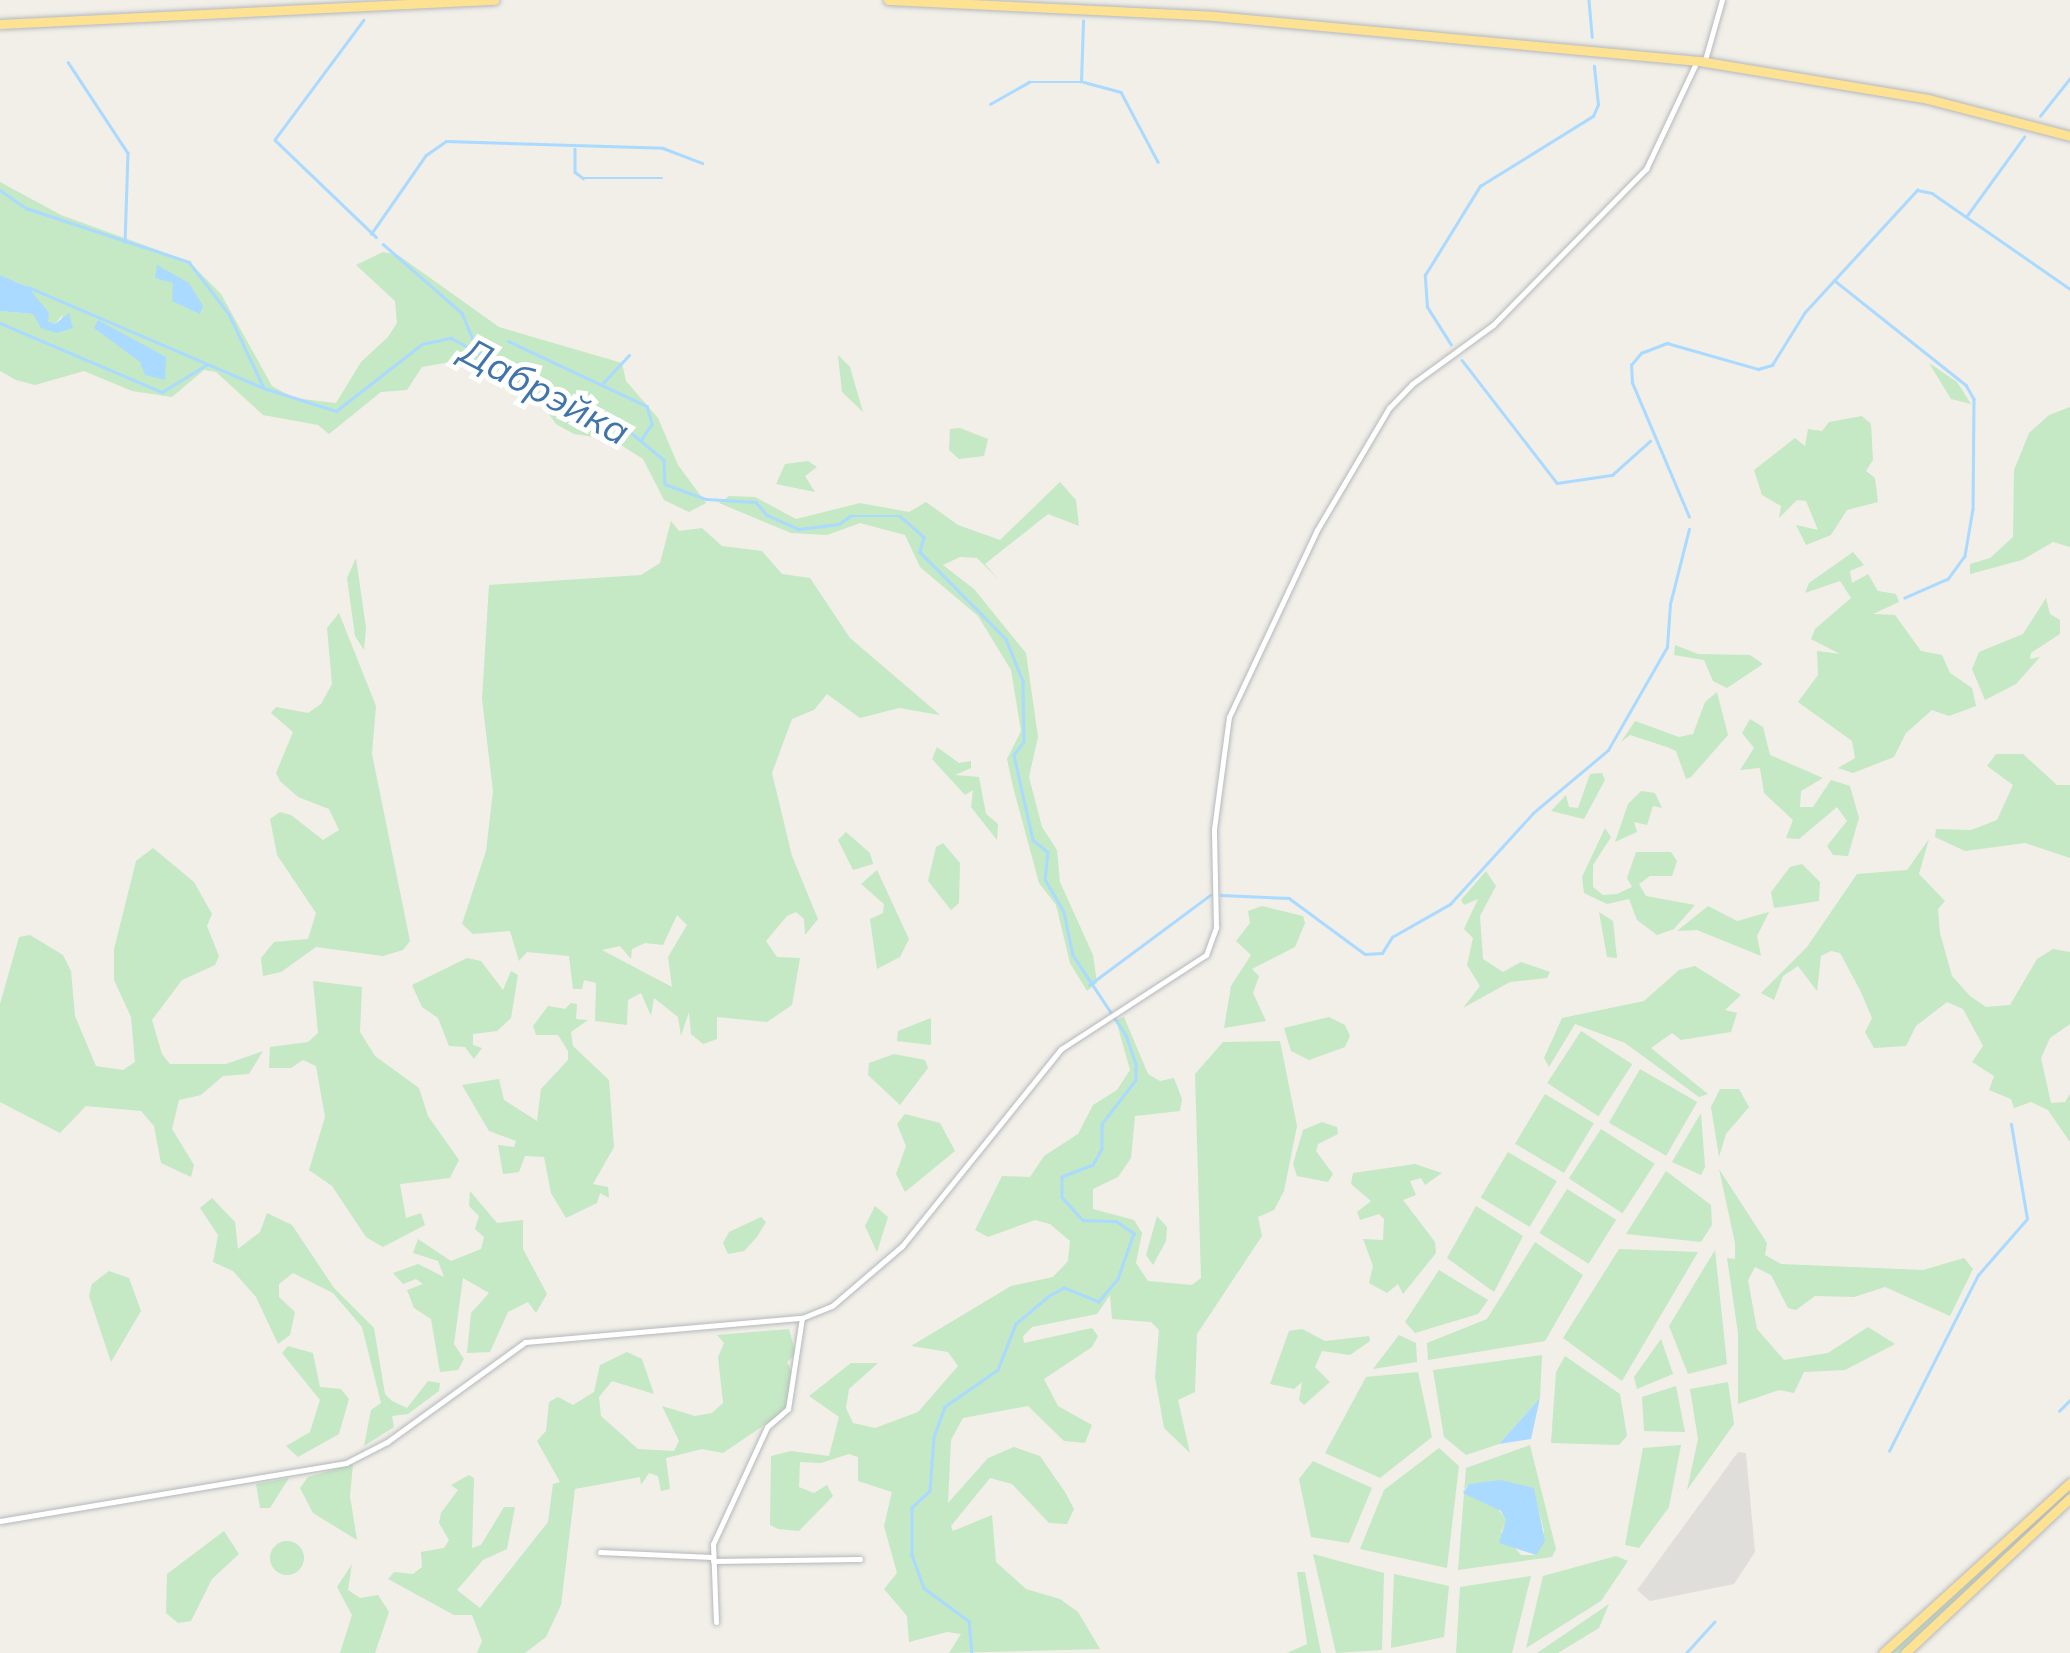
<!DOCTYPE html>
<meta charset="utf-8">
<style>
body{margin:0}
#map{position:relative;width:2070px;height:1653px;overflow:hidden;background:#f1efe8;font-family:Mulish,sans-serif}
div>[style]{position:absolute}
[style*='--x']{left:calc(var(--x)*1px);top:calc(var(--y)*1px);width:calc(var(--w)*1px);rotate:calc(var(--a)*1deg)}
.industrial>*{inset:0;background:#e0deda}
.green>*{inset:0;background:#c5e8c5;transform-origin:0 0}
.round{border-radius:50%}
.water>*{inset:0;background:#aadaff}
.stream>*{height:2.5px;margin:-1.25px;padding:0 1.25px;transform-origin:1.25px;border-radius:1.25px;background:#aadaff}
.roads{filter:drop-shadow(0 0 2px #b5b8bc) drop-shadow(0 0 2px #b5b8bc)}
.minor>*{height:5px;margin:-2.5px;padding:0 2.5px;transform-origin:2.5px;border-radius:2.5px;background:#fff}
.highway>*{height:9px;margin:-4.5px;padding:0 4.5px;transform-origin:4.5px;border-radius:4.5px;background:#fde293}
span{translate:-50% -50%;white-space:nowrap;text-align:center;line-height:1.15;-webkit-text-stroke:10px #fff;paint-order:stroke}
.water-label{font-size:38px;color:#4174aa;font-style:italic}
</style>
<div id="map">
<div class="industrial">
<i style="clip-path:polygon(1738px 1452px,1746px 1453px,1755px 1552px,1734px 1584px,1650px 1601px,1637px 1590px)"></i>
</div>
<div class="green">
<i style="clip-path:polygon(0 182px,61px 215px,188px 261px,221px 294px,272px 386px,294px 398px,336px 403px,361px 362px,388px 337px,397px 323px,395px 301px,356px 265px,383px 252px,398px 255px,499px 327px,622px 363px,626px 381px,658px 418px,678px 465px,706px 503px,689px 512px,664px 500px,643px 459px,613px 440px,574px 434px,556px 424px,531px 389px,467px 359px,422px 367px,407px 390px,381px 392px,329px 434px,318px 425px,263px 415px,216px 372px,204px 370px,172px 397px,132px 391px,84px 371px,35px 385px,16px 380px,0 371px,0 311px,33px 314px,56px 333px,63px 314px,55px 324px,48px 321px,28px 287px,0 275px)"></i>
<i style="clip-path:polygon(838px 355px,850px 367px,863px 412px,842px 392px)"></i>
<i style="clip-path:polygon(1929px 363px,1957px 382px,1971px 404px,1951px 399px)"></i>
<i style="clip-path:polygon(2070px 407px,2070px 547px,2053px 542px,2022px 560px,1970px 574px,1970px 564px,1990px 558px,2013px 537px,2014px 470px,2029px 433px,2049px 415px)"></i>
<i style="clip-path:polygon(1862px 416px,1871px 424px,1873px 460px,1866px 471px,1875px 478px,1878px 502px,1847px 510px,1831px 535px,1806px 545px,1796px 525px,1818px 530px,1806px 501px,1797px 500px,1779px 518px,1781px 506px,1762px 495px,1754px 470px,1795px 438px,1805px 446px,1808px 429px,1822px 431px,1829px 422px)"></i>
<i style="clip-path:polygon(960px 428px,988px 439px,984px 456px,959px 459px,949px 450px,950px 429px)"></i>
<i style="clip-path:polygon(808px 461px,817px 467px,805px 476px,815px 492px,776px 484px,785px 464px)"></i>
<i style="clip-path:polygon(1060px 482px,1076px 500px,1079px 526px,1048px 514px,985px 564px,999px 580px,977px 558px,960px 557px,943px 565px,974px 589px,1026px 653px,1038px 737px,1029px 777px,1042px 827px,1057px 850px,1060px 882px,1093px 955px,1097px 983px,1087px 991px,1070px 963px,1056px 905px,1039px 883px,1013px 787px,1007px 759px,1021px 731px,1011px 670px,978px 616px,920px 567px,905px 535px,860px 523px,827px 535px,791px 533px,719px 503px,729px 496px,755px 497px,796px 519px,860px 503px,909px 512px,926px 502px,958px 525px,1000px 540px)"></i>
<i style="clip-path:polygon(evenodd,671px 521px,679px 531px,702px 528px,722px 546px,762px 551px,782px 574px,810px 578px,850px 638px,940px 715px,899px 708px,860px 718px,827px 694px,814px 710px,792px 719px,772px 773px,792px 856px,818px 919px,805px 935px,804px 919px,796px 912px,787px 916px,766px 941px,777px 957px,800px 958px,792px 1005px,767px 1022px,717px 1017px,717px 1039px,703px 1044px,691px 1034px,689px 1012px,681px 1036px,678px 1017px,654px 998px,651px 1016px,641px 993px,628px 1000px,627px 1025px,595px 1021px,596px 983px,584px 980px,582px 989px,573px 989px,569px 956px,527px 952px,519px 961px,510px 931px,473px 934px,462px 924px,486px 851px,493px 791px,482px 699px,489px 585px,641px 575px,660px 563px,671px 521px,677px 915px,687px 925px,668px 957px,672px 987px,602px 950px,620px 946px,631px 959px,632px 949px,645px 943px,663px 945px,677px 915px)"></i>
<i style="clip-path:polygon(1853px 552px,1864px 565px,1850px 571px,1852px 583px,1868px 574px,1878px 591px,1896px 594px,1899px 602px,1873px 614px,1895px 615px,1921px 651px,1942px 655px,1950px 673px,1972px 688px,1976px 706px,1949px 716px,1932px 710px,1906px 733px,1894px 757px,1853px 773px,1838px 768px,1855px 758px,1852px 741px,1798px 702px,1818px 675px,1817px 651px,1840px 654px,1811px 639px,1815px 629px,1851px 598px,1840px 581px,1805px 593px,1809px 583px)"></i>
<i style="clip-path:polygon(356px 558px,366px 628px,364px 650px,355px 636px,347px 578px)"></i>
<i style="clip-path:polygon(2046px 598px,2050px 614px,2060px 620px,2060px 634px,2031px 653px,2030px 659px,2040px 657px,2016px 684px,1985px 700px,1972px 669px,1979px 652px,2023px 634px)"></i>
<i style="clip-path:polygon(339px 613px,376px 706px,372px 754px,410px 941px,403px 950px,383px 956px,316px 947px,281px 972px,263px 976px,261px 958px,274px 942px,308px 939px,316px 913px,277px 855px,270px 819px,280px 812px,291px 815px,323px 840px,339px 830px,329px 809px,298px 797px,280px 781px,276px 773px,293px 732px,271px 713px,276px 707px,308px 713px,321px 704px,332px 684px,327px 628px)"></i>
<i style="clip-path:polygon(1675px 645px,1698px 654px,1750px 655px,1763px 664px,1727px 688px,1713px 681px,1704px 660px,1674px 655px)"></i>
<i style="clip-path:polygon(1717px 692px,1728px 735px,1691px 777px,1686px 779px,1676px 751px,1667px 747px,1630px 735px,1621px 742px,1635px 721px,1679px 737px,1693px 734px,1705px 702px)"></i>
<i style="clip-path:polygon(1750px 719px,1763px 727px,1770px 755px,1823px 778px,1801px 791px,1800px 807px,1813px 807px,1831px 780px,1850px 786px,1859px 818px,1848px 856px,1833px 855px,1827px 846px,1847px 821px,1837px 807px,1799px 839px,1786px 838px,1793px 820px,1764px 793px,1760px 768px,1740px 770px,1754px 748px,1742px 733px)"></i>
<i style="clip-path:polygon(937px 747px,959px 763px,971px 761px,971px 768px,955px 775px,979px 777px,986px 814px,998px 824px,997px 840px,971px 807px,973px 790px,965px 795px,932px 759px)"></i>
<i style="clip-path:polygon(1996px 754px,2023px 754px,2057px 785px,2070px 785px,2070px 858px,2025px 843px,1965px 851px,1935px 837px,1936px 829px,1971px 830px,1997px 820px,2013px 785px,1987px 766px)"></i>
<i style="clip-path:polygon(1602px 773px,1605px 780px,1584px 819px,1551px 811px,1566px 795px,1569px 807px,1578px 808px,1590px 774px)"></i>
<i style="clip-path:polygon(1641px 791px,1655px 793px,1662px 808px,1653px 806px,1647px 825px,1634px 822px,1637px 832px,1615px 842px,1628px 804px)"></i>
<i style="clip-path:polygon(1605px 828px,1611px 837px,1593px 865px,1593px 887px,1603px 895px,1617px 894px,1632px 887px,1627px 878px,1636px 852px,1671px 852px,1677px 861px,1672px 876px,1650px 876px,1639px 884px,1646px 896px,1695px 905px,1674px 929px,1657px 935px,1637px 920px,1629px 899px,1607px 904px,1584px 893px,1582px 877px)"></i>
<i style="clip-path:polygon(846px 832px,870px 853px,873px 864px,853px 870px,838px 840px)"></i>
<i style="clip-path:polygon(1929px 839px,1919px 874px,1945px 901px,1938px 909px,1940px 933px,1952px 976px,1970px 996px,1986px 1007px,2010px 1005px,2037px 959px,2053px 949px,2070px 952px,2070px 1024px,2050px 1038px,2041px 1058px,2051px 1103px,2065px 1102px,2070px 1094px,2070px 1142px,2048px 1110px,2031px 1102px,2014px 1108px,2011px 1099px,1989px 1090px,1994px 1076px,1972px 1062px,1983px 1046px,1963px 1009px,1947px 1002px,1916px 1026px,1906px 1046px,1874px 1048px,1865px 1032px,1872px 1018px,1860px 990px,1840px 953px,1831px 951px,1821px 956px,1817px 991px,1798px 966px,1783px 976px,1774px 1000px,1761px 993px,1807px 947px,1857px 874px,1907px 870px)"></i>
<i style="clip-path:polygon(943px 843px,960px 863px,959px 903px,951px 910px,928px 881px,936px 847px)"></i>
<i style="clip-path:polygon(153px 848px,194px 882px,212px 914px,207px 926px,219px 956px,215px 965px,182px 980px,152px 1020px,162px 1054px,170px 1064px,226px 1064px,263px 1051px,249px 1074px,223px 1076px,201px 1095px,179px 1100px,172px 1129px,194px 1165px,191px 1177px,161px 1163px,154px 1126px,141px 1111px,86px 1106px,60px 1133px,0 1102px,0 1004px,19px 937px,30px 935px,63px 955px,71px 971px,75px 1016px,96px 1066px,123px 1070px,135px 1062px,131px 1017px,114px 980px,114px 949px,136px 861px)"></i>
<i style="clip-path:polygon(1802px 864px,1820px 882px,1819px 901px,1774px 908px,1771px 892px,1790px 867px)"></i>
<i style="clip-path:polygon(877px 870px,909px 939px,900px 957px,877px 969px,870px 919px,883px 913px,884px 904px,861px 884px)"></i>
<i style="clip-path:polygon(1486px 871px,1496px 886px,1480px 916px,1483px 959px,1503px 972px,1521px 962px,1550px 972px,1547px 978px,1510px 982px,1463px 1008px,1480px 986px,1467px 965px,1473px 938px,1464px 929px,1478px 899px,1464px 905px,1461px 900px)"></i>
<i style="clip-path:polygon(1262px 906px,1303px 916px,1305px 923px,1295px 947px,1252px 969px,1259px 976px,1253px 993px,1266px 1021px,1224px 1028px,1231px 986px,1251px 955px,1236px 941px,1250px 923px,1248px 911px)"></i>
<i style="clip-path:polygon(1708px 906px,1737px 921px,1769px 912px,1757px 936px,1761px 956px,1697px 930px,1677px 931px)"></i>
<i style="clip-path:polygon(1599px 912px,1613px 921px,1617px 958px,1607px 957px)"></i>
<i style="clip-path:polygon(467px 958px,481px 961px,503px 990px,511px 971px,518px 975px,511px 1018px,497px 1031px,473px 1034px,473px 1045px,482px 1048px,474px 1059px,465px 1047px,449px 1046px,438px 1018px,422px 1007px,412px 985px)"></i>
<i style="clip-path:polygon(1695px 966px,1741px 995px,1725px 1010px,1737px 1013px,1731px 1032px,1681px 1040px,1672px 1033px,1651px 1048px,1708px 1094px,1699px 1097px,1625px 1043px,1575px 1024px,1549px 1067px,1544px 1058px,1562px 1018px,1644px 1001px,1679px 970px)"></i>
<i style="clip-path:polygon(313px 981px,362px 987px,360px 1032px,375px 1056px,419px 1088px,428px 1116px,459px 1160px,450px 1178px,400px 1184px,406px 1218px,421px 1213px,425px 1225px,383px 1247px,366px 1237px,332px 1186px,309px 1170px,325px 1117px,316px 1066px,303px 1060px,291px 1068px,269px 1068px,270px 1047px,308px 1042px,318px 1033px)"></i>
<i style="clip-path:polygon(571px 1003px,577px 1004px,576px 1019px,588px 1020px,571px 1032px,573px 1046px,609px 1080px,614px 1147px,593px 1184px,608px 1187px,609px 1198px,600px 1193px,597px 1203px,566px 1218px,551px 1193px,544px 1157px,525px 1156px,519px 1172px,503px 1174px,498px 1145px,514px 1147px,516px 1141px,489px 1131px,462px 1085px,499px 1079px,504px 1100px,537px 1121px,541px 1089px,568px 1060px,568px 1051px,558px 1035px,536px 1035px,533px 1026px,548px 1006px,565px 1009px)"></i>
<i style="clip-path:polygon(1124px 1017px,1148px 1074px,1160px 1081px,1174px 1078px,1182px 1099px,1180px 1111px,1135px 1116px,1131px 1158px,1118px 1177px,1093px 1189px,1093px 1209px,1134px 1220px,1142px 1233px,1136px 1263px,1148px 1281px,1192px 1285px,1201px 1278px,1195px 1074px,1223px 1042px,1280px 1041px,1297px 1126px,1284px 1191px,1274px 1210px,1258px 1217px,1262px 1236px,1197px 1334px,1195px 1392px,1178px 1400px,1190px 1453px,1164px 1428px,1155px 1377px,1159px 1330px,1151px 1322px,1112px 1319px,1110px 1295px,1097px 1314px,1032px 1327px,1023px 1336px,1024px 1343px,1092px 1328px,1098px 1336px,1092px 1347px,1044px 1379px,1058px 1406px,1092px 1425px,1085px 1443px,1064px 1441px,1028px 1406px,963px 1418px,951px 1440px,948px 1503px,988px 1458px,1014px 1447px,1040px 1456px,1065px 1492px,1074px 1509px,1067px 1524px,1049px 1523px,1012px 1484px,990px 1478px,951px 1526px,953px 1531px,992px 1515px,996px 1562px,1026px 1589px,1060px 1599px,1078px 1612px,1100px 1649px,949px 1653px,961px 1634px,947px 1632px,909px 1642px,907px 1616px,884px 1589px,897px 1573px,884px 1526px,892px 1492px,858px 1481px,858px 1457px,849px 1454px,821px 1463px,800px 1462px,799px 1487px,814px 1493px,827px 1485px,833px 1496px,799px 1531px,778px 1529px,770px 1525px,771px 1456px,791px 1451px,829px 1456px,839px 1417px,809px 1396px,851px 1363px,878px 1363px,849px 1389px,846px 1408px,853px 1423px,875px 1428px,918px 1412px,958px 1366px,948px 1352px,911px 1346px,1011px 1286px,1053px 1277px,1068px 1261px,1070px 1241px,1050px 1224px,1035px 1220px,988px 1237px,975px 1230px,1002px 1176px,1030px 1177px,1044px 1156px,1078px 1134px,1093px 1105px,1117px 1090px,1130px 1070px,1116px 1020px)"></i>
<i style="clip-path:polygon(1329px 1017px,1345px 1025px,1350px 1036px,1345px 1047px,1309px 1060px,1291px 1051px,1284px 1028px)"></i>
<i style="clip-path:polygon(931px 1018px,931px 1045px,897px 1041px,898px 1031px)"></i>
<i style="left:1581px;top:1031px;width:61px;height:62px;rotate:33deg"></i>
<i style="clip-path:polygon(894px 1054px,925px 1060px,928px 1068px,900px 1105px,868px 1075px,869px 1063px)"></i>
<i style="left:1640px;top:1069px;width:66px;height:62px;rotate:30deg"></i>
<i style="clip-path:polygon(1720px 1089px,1739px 1089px,1749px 1107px,1726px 1134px,1719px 1157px,1711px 1107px)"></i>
<i style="left:1545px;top:1094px;width:57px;height:58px;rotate:31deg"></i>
<i style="clip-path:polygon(1701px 1113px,1705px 1167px,1701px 1175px,1672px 1162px)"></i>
<i style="clip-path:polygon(905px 1114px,940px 1123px,955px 1151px,905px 1192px,896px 1174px,906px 1146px,897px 1124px)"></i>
<i style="clip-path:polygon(1322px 1122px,1337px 1127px,1338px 1134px,1318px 1144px,1316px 1151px,1333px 1174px,1328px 1182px,1297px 1176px,1293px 1164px,1303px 1130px)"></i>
<i style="left:1601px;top:1129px;width:64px;height:59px;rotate:33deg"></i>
<i style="left:1508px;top:1152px;width:57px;height:53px;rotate:31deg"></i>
<i style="clip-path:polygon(1415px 1164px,1442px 1173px,1425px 1185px,1421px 1178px,1410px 1181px,1416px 1195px,1403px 1200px,1435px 1242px,1436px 1253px,1403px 1294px,1398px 1284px,1387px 1293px,1369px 1283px,1373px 1266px,1363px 1239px,1383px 1240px,1384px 1219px,1379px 1214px,1360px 1220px,1357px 1212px,1371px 1201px,1351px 1184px,1353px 1173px)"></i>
<i style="clip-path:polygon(1719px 1169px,1767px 1243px,1765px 1255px,1781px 1264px,1923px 1270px,1964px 1258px,1973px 1269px,1950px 1316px,1885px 1287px,1854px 1297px,1815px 1296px,1796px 1310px,1788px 1308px,1771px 1275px,1755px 1267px,1748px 1280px,1757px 1329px,1784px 1360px,1828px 1353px,1868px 1327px,1895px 1344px,1845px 1370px,1804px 1372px,1794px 1393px,1779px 1390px,1738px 1404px,1738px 1333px,1727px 1258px,1735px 1259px,1735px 1243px)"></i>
<i style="clip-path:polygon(1666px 1171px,1711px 1205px,1712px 1225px,1701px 1242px,1626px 1234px)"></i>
<i style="left:1567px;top:1189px;width:58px;height:52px;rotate:32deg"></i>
<i style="clip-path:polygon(470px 1191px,497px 1223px,523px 1220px,523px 1249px,547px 1294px,536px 1313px,528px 1302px,508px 1312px,490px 1352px,467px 1353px,471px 1313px,489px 1293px,463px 1278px,454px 1344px,464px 1359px,458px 1370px,440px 1372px,431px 1319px,414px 1308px,407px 1290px,423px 1284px,416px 1279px,403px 1284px,393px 1273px,418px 1264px,444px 1277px,438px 1261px,413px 1253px,418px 1239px,451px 1261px,481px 1249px,484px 1237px,475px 1229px,479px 1216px,469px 1206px)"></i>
<i style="clip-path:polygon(212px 1198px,235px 1222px,238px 1249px,260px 1232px,267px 1213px,292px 1225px,334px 1288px,374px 1328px,385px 1394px,392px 1401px,407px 1408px,428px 1381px,440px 1383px,439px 1391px,408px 1414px,392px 1416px,394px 1427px,364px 1446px,371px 1410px,381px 1403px,362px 1327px,333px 1293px,293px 1273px,279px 1284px,279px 1297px,295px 1312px,290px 1335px,278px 1344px,256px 1297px,233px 1271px,213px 1262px,218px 1235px,200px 1208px)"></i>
<i style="clip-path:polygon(875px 1206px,888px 1217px,877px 1252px,865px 1226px)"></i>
<i style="clip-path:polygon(1476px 1206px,1523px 1236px,1494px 1292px,1447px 1258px)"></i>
<i style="clip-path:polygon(1157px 1216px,1167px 1227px,1166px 1241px,1153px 1265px,1146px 1255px)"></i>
<i style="clip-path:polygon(761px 1217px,766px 1222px,757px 1237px,744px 1251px,728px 1254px,723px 1243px,729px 1232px)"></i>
<i style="clip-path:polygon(1535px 1242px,1583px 1275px,1545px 1341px,1428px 1360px,1427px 1343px,1487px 1319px)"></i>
<i style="clip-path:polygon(1619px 1249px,1698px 1252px,1622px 1381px,1563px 1338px)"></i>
<i style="clip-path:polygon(1715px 1250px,1727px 1364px,1688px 1374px,1669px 1326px)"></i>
<i style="clip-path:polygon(1439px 1270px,1488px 1300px,1478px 1314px,1415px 1333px,1405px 1322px)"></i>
<i style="clip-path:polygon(109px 1271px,129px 1278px,141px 1311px,111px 1362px,89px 1296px,92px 1284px)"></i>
<i style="clip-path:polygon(789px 1329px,796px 1354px,787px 1362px,793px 1375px,785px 1409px,776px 1417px,723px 1453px,702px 1449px,666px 1458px,670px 1489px,661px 1491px,658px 1476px,649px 1473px,641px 1485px,640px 1477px,575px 1489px,561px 1605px,546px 1637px,525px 1653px,477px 1653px,482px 1641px,472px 1615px,454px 1615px,388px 1579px,394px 1572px,413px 1574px,422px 1567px,421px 1552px,444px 1548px,449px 1540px,439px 1523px,441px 1513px,458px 1490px,451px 1485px,469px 1475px,474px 1478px,472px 1548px,481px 1545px,504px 1507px,515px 1507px,507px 1549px,483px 1560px,457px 1590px,480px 1608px,548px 1522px,553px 1484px,560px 1482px,537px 1441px,546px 1431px,549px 1402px,558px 1397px,573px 1405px,594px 1392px,600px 1365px,627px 1352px,642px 1359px,654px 1394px,612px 1381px,599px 1397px,601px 1416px,638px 1449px,674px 1451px,679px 1441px,662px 1406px,695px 1416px,712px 1413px,723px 1403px,718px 1357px,724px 1343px,717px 1335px)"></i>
<i style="clip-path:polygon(1302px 1329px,1325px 1341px,1369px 1336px,1370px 1341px,1350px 1355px,1322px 1351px,1315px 1367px,1330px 1382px,1304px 1405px,1299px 1400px,1302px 1382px,1294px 1389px,1270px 1384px,1289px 1331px)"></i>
<i style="clip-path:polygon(1399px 1335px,1416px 1343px,1417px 1362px,1373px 1369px)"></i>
<i style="clip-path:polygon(1661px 1339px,1673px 1374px,1637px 1389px,1634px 1377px)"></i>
<i style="clip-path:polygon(288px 1346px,313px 1353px,320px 1387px,341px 1389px,349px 1399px,339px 1434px,298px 1457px,286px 1446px,310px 1432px,320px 1400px,282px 1353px)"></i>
<i style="clip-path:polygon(1542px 1355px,1540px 1398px,1499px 1444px,1466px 1455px,1444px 1437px,1433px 1370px)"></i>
<i style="clip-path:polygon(1565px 1356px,1620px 1394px,1627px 1436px,1619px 1445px,1551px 1443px,1556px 1372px)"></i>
<i style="clip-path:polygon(1418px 1372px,1432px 1437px,1380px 1478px,1325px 1453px,1366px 1377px)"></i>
<i style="clip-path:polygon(1728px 1382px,1734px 1424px,1687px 1490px,1698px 1439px,1690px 1389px)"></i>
<i style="clip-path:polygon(1676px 1386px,1685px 1432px,1644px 1431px,1642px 1397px)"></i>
<i style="clip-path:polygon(evenodd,1530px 1445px,1556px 1549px,1552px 1557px,1458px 1570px,1466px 1468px,1530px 1445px,1506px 1482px,1533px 1488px,1544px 1531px,1536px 1555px,1521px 1555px,1501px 1532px,1507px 1520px,1491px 1501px,1463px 1491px,1469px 1484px,1506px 1482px)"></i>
<i style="clip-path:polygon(1681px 1445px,1669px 1507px,1639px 1548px,1625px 1545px,1643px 1448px)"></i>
<i style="clip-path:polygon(1439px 1448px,1459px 1466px,1447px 1568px,1360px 1549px,1384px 1490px)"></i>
<i style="clip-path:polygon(1313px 1461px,1372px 1488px,1349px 1543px,1311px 1537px,1299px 1479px)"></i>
<i style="clip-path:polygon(353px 1464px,350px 1496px,357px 1540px,313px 1513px,300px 1488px,308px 1477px)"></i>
<i style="clip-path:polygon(289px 1478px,270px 1508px,260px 1508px,256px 1484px)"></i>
<i style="clip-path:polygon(2070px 1488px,2028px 1537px,1902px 1653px,1889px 1653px)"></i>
<i style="clip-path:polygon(224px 1531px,239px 1554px,212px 1579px,191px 1621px,178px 1623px,166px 1613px,167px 1574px)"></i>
<i class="round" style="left:270px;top:1541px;width:34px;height:34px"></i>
<i style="clip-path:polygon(1313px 1554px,1384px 1573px,1382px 1650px,1336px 1653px)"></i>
<i style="clip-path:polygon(1616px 1556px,1628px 1561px,1601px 1601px,1526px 1648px,1543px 1576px)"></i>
<i style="clip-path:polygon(352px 1564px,348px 1590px,360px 1598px,378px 1595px,389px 1612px,375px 1653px,340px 1653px,352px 1615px,337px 1587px)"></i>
<i style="clip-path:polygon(1297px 1572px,1305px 1572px,1321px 1653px,1287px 1653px,1307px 1644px)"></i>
<i style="clip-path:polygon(1394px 1574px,1449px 1586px,1444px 1637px,1391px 1648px)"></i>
<i style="clip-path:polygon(1531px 1576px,1512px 1653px,1456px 1653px,1460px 1587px)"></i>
<i style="clip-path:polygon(1609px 1604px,1599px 1628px,1558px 1653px,1537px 1653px)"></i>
</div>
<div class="water">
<i style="clip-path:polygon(157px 265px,189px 283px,203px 306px,200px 314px,172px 301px,173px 283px,155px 278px)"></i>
<i style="clip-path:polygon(0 275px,28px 287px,49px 313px,48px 321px,55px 324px,69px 313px,73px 328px,56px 333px,41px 328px,33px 314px,0 311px)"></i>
<i style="clip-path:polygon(98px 320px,166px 357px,165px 380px,145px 375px,140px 362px,94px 328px)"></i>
<i style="clip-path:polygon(1540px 1398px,1531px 1439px,1499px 1444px)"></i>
<i style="clip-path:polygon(1501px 1480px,1534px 1488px,1545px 1541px,1536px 1555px,1499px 1543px,1506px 1520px,1501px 1511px,1463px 1493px,1469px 1484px)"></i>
</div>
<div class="stream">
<i style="--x:1589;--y:0;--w:37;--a:85"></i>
<i style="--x:364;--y:20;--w:149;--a:126.6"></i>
<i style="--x:275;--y:140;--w:140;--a:43.8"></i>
<i style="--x:68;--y:62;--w:109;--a:56.6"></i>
<i style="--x:128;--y:153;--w:89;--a:91.9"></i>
<i style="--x:1084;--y:82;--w:38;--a:15"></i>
<i style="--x:1121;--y:92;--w:79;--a:62.1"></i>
<i style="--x:990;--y:104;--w:45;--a:-29.4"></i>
<i style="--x:1029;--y:82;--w:52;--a:0"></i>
<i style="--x:1081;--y:82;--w:61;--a:-88.1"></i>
<i style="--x:2040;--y:116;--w:48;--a:-51.7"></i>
<i style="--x:575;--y:149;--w:23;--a:90"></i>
<i style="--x:575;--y:172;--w:10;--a:37"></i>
<i style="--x:583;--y:178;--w:79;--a:0"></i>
<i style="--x:0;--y:190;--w:32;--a:35"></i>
<i style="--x:26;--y:208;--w:172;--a:18.3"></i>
<i style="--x:189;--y:262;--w:66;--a:52.4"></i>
<i style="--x:229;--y:314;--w:82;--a:64.7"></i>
<i style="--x:264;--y:388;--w:76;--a:17.7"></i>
<i style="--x:336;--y:411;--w:109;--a:-37.9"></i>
<i style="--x:422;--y:344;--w:30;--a:-12"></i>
<i style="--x:451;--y:338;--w:201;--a:27.6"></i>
<i style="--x:629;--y:431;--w:45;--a:39.6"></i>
<i style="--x:664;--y:460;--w:24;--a:88"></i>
<i style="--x:665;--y:484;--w:9;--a:21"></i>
<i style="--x:673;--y:487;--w:35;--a:20"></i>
<i style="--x:706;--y:499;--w:50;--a:3.4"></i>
<i style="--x:756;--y:502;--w:17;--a:50"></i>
<i style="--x:767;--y:515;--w:35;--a:24"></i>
<i style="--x:799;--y:529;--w:40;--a:-7.1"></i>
<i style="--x:839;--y:524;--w:14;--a:-36"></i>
<i style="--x:850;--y:516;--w:50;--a:0"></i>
<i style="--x:900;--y:516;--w:32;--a:41"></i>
<i style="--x:924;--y:537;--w:16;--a:105"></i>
<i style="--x:920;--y:552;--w:122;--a:45.3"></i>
<i style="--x:1006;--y:639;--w:45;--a:68"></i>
<i style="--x:1023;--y:681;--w:61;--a:89.1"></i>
<i style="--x:1024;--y:742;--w:16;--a:128"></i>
<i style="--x:1014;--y:755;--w:87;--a:77.4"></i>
<i style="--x:1033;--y:840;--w:19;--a:39"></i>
<i style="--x:1048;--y:852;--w:27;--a:96"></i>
<i style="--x:1045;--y:879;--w:38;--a:60"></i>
<i style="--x:1064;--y:912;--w:44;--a:78.2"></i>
<i style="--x:1073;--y:955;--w:96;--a:56.5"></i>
<i style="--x:1126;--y:1035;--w:31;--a:71"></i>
<i style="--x:1136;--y:1064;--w:16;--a:90"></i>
<i style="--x:1136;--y:1080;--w:56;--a:127.7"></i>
<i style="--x:1102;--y:1124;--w:25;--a:90"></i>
<i style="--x:1102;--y:1149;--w:18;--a:119"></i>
<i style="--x:1093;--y:1165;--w:33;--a:159"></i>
<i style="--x:1062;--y:1177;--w:20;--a:90"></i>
<i style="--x:1062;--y:1197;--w:31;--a:48"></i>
<i style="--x:1083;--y:1220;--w:33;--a:2"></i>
<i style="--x:1116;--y:1221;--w:22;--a:34"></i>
<i style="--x:1134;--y:1233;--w:49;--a:109.2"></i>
<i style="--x:1118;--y:1279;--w:30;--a:130"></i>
<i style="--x:1099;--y:1302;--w:38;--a:-158"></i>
<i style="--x:1064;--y:1288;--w:18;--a:151"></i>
<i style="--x:1048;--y:1297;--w:42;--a:139.8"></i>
<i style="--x:1016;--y:1324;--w:49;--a:111.4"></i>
<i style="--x:998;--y:1370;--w:65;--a:145.1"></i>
<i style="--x:945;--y:1407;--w:33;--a:110"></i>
<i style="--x:934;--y:1438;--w:53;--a:94.3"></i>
<i style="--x:930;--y:1491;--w:25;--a:137"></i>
<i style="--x:912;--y:1508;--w:47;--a:90"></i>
<i style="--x:912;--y:1555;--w:35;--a:70"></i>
<i style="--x:924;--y:1588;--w:56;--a:36.3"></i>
<i style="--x:969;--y:1621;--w:32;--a:85"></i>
<i style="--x:1966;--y:217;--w:99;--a:-54.1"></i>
<i style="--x:371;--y:234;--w:96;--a:-55.2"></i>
<i style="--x:426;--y:155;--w:24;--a:-35"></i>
<i style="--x:446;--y:141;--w:217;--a:1.8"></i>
<i style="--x:663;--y:148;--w:42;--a:21"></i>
<i style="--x:383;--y:244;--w:105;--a:41.1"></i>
<i style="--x:462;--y:313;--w:41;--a:67.2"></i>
<i style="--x:1834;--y:280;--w:169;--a:38.5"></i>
<i style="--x:1966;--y:385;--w:16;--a:60"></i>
<i style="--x:1974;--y:399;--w:110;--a:90.5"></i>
<i style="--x:1973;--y:509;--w:48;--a:99.7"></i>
<i style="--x:1965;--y:556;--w:29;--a:126"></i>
<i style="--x:1948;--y:579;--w:47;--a:156.2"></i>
<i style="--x:28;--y:287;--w:254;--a:23.2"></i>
<i style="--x:0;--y:323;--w:176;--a:23.1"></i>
<i style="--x:162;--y:392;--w:52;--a:-31.5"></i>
<i style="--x:508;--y:341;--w:153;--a:25.1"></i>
<i style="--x:647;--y:406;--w:19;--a:74"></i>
<i style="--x:652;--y:424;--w:20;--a:123"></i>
<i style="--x:1451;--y:345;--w:45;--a:-122.3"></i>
<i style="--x:1427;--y:307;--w:32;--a:-94"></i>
<i style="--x:1425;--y:275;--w:105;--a:-58.3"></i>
<i style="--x:1480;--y:186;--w:133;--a:-31.8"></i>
<i style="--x:1593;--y:116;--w:12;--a:-66"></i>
<i style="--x:1598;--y:105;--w:39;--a:-96"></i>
<i style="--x:1462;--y:360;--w:155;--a:52.3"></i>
<i style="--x:1557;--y:483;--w:56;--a:-8.3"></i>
<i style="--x:1612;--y:475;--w:51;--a:-41.8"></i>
<i style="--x:603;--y:383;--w:38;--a:-47"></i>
<i style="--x:1689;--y:517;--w:146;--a:-113"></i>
<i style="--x:1632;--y:383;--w:18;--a:-93"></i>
<i style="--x:1631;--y:365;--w:16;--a:-50"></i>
<i style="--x:1641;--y:353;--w:28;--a:-21"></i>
<i style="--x:1667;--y:343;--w:95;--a:15.9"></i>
<i style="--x:1758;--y:369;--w:15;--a:-16"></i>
<i style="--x:1772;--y:365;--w:62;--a:-58.1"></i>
<i style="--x:1805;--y:312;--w:166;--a:-47.4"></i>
<i style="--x:1917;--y:190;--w:15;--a:11"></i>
<i style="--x:1932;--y:193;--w:168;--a:34.8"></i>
<i style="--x:1221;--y:895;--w:68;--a:2.5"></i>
<i style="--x:1289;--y:898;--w:94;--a:36.4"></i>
<i style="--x:1365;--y:954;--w:17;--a:-3"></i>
<i style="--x:1382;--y:953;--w:19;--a:-58"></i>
<i style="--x:1392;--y:937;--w:67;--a:-29.6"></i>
<i style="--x:1450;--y:904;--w:123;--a:-47.6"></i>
<i style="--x:1533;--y:813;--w:98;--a:-40"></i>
<i style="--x:1608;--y:750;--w:119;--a:-60.2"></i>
<i style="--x:1667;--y:647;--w:43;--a:-86"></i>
<i style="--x:1670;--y:604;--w:77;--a:-75.8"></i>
<i style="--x:1089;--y:985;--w:151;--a:-36.6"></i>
<i style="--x:2059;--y:1411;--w:16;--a:-45"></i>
<i style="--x:1889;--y:1451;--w:197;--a:-63.2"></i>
<i style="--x:1978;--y:1275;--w:74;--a:-48.8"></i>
<i style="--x:2027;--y:1219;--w:96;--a:-99.6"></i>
<i style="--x:1686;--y:1653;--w:42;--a:-47.9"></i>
</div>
<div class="roads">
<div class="minor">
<i style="--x:1705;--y:60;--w:62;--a:-74.2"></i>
<i style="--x:0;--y:1521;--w:351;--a:-9.5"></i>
<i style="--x:346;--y:1463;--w:46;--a:-27.1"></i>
<i style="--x:387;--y:1442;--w:170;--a:-35.9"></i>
<i style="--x:525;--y:1342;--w:278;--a:-5"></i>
<i style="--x:802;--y:1318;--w:32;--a:-22"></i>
<i style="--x:832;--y:1306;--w:92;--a:-40.6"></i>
<i style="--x:902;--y:1246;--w:253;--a:-51.1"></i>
<i style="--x:1061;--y:1049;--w:173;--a:-33"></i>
<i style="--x:1206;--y:955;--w:30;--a:-70"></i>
<i style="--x:1216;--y:927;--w:98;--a:-91.2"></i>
<i style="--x:1214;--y:829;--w:113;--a:-82.4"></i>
<i style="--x:1229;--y:717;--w:207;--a:-64.8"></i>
<i style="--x:1317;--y:530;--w:142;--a:-59.5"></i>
<i style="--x:1389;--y:408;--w:33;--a:-46"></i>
<i style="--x:1412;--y:384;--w:100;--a:-36.1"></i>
<i style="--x:1493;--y:325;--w:219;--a:-45.6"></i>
<i style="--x:1646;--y:169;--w:119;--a:-64.7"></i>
<i style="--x:600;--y:1552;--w:112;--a:2.6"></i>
<i style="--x:713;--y:1561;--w:147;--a:-0.8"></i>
<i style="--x:716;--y:1622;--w:78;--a:-92.2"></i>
<i style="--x:713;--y:1544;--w:129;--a:-65.2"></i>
<i style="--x:767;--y:1427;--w:28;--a:-41"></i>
<i style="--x:788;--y:1409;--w:92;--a:-81.3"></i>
</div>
<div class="highway">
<i style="--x:888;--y:0;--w:325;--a:2.8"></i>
<i style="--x:1213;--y:16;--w:494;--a:5.3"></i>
<i style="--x:1705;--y:62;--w:226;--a:9.4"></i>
<i style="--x:1928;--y:99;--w:147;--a:14.6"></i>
<i style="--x:0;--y:24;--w:495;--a:-2.8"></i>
<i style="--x:1883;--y:1653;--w:253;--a:-42.3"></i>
<i style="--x:1905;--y:1653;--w:226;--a:-43.2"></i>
</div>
</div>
<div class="water-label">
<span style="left:545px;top:391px;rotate:28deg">Дабрэйка</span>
</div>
</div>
